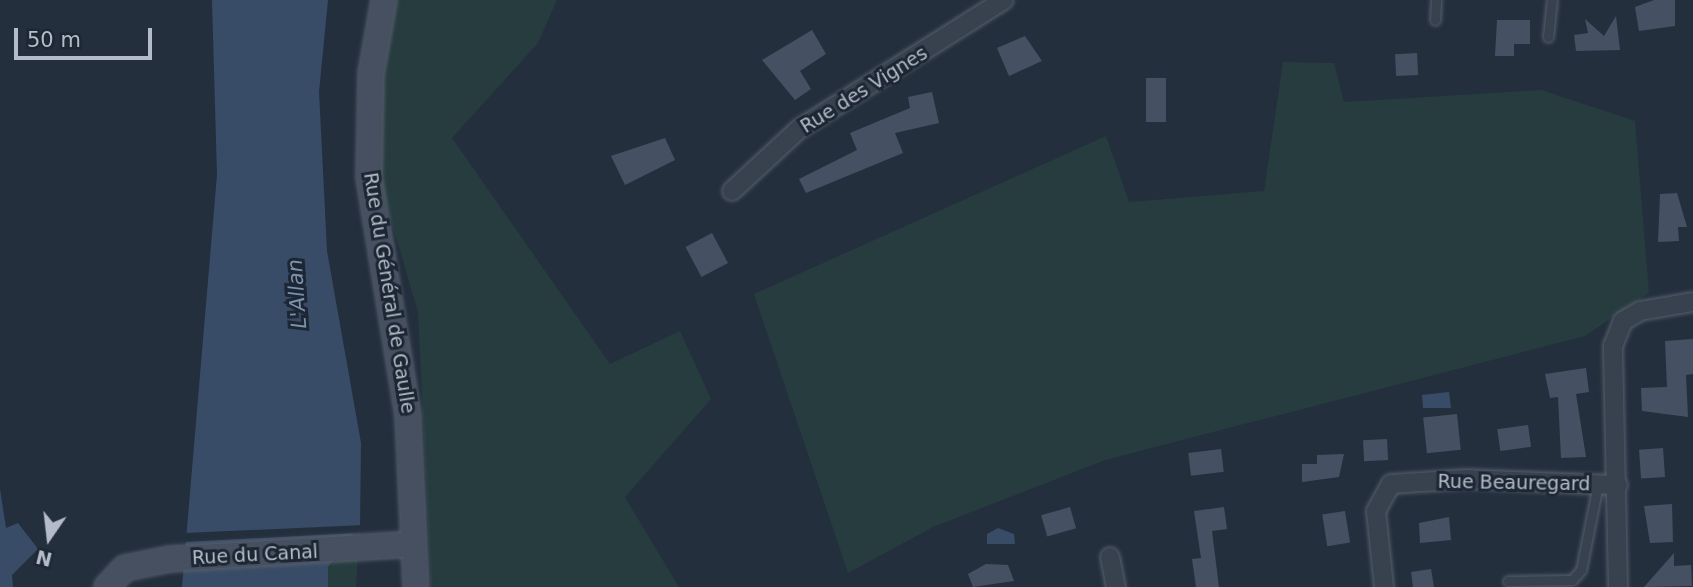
<!DOCTYPE html>
<meta charset="utf-8">
<style>
body{margin:0}
#map{position:relative;width:1693px;height:587px;overflow:hidden;background:#242f3e;font-family:"DejaVu Sans",sans-serif}
div>[style]{position:absolute}
[style*='--x']{left:calc(var(--x)*1px);top:calc(var(--y)*1px);width:calc(var(--w)*1px);rotate:calc(var(--a)*1deg)}
.green>*{inset:0;background:#263c3f}
.water>*{inset:0;background:#394c67}
.pier>*{inset:0;background:#242f3e}
.building>*{inset:0;background:#455162;transform-origin:0 0}
.roads{filter:drop-shadow(0 0 2px #565f6c) drop-shadow(0 0 2px #565f6c)}
.lane>*{height:9px;margin:-4.5px;padding:0 4.5px;transform-origin:4.5px;border-radius:4.5px;background:#38414e}
.street>*{height:18px;margin:-9px;padding:0 9px;transform-origin:9px;border-radius:9px;background:#38414e}
.secondary>*{height:24px;margin:-12px;padding:0 12px;transform-origin:12px;border-radius:12px;background:#465061}
span{translate:-50% -50%;white-space:nowrap;text-align:center;line-height:1.15;-webkit-text-stroke:6px #1d2633;paint-order:stroke}
.street-label{font-size:19px;color:#b4bcc9}
.water-label{font-size:21px;color:#7c92b1;font-style:italic}
.north{position:absolute;left:14px;top:503px;width:70px;height:70px;-webkit-text-stroke:5px #1d2633;paint-order:stroke;rotate:194deg;font-size:19px;font-weight:700;line-height:28px;text-align:center;color:#b4bcc9}
.north::after{content:'';display:block;margin:auto;width:24px;height:32px;background:#b4bcc9;clip-path:polygon(50% 0,100% 100%,50% 72%,0 100%)}
.scale{position:absolute;left:14px;top:28px;width:138px;height:32px;box-sizing:border-box;border:4px solid #b4bcc9;border-top:0;padding-left:9px;font-size:21px;line-height:24px;white-space:nowrap;color:#b4bcc9;-webkit-text-stroke:5px #1d2633;paint-order:stroke}
</style>
<div id="map">
<div class="green">
<i style="clip-path:polygon(394px 0,557px 0,538px 43px,452px 138px,610px 364px,680px 331px,711px 399px,625px 497px,679px 587px,431px 587px,418px 312px,381px 186px,381px 87px)"></i>
<i style="clip-path:polygon(1283px 62px,1334px 63px,1344px 102px,1541px 90px,1635px 121px,1649px 293px,1585px 336px,1105px 460px,933px 527px,848px 573px,754px 294px,1106px 136px,1129px 202px,1264px 191px)"></i>
<i style="clip-path:polygon(360px 525px,356px 587px,328px 587px,328px 567px)"></i>
</div>
<div class="water">
<i style="clip-path:polygon(212px 0,328px 0,319px 92px,327px 251px,361px 443px,360px 525px,328px 567px,328px 587px,182px 587px,217px 175px)"></i>
<i style="clip-path:polygon(1449px 392px,1451px 408px,1423px 408px,1422px 395px)"></i>
<i style="clip-path:polygon(0 489px,6px 528px,18px 523px,38px 549px,12px 575px,13px 587px,0 587px)"></i>
<i style="clip-path:polygon(998px 528px,1014px 534px,1015px 544px,987px 544px,987px 534px)"></i>
</div>
<div class="pier">
<i style="clip-path:polygon(364px 525px,358px 533px,184px 542px,185px 533px)"></i>
</div>
<div class="building">
<i style="clip-path:polygon(1654px 0,1675px 0,1675px 26px,1639px 31px,1635px 7px)"></i>
<i style="clip-path:polygon(1616px 16px,1620px 50px,1576px 51px,1574px 35px,1588px 33px,1585px 19px,1604px 36px)"></i>
<i style="clip-path:polygon(1497px 20px,1530px 20px,1530px 44px,1514px 44px,1514px 56px,1495px 56px)"></i>
<i style="clip-path:polygon(812px 30px,826px 54px,800px 71px,811px 89px,795px 100px,762px 60px)"></i>
<i style="clip-path:polygon(1025px 36px,1042px 61px,1009px 76px,997px 48px)"></i>
<i style="left:1417px;top:53px;width:22px;height:22px;rotate:87deg"></i>
<i style="left:1146px;top:78px;width:20px;height:44px"></i>
<i style="clip-path:polygon(932px 92px,939px 123px,895px 133px,903px 153px,806px 193px,799px 179px,857px 150px,850px 133px,910px 108px,908px 97px)"></i>
<i style="clip-path:polygon(665px 138px,675px 160px,625px 185px,611px 156px)"></i>
<i style="clip-path:polygon(1677px 193px,1687px 227px,1678px 227px,1679px 241px,1658px 242px,1660px 194px)"></i>
<i style="left:712px;top:233px;width:34px;height:30px;rotate:62deg"></i>
<i style="clip-path:polygon(1693px 339px,1693px 374px,1686px 375px,1688px 417px,1642px 411px,1641px 388px,1667px 387px,1665px 341px)"></i>
<i style="clip-path:polygon(1586px 368px,1589px 392px,1576px 394px,1586px 457px,1561px 458px,1558px 397px,1550px 398px,1545px 374px)"></i>
<i style="left:1457px;top:414px;width:36px;height:34px;rotate:84deg"></i>
<i style="left:1528px;top:425px;width:22px;height:31px;rotate:82deg"></i>
<i style="left:1387px;top:439px;width:21px;height:24px;rotate:87deg"></i>
<i style="left:1663px;top:448px;width:29px;height:24px;rotate:86deg"></i>
<i style="left:1221px;top:449px;width:23px;height:33px;rotate:83deg"></i>
<i style="clip-path:polygon(1344px 454px,1339px 477px,1302px 482px,1302px 464px,1317px 464px,1317px 455px)"></i>
<i style="clip-path:polygon(1672px 504px,1673px 542px,1650px 543px,1644px 506px)"></i>
<i style="left:1070px;top:507px;width:22px;height:30px;rotate:74deg"></i>
<i style="clip-path:polygon(1224px 507px,1227px 529px,1212px 531px,1219px 587px,1196px 587px,1192px 559px,1201px 558px,1194px 511px)"></i>
<i style="left:1345px;top:511px;width:32px;height:23px;rotate:81deg"></i>
<i style="clip-path:polygon(1449px 517px,1451px 540px,1420px 543px,1419px 523px)"></i>
<i style="clip-path:polygon(1674px 553px,1674px 566px,1691px 565px,1692px 586px,1644px 587px)"></i>
<i style="clip-path:polygon(986px 564px,1008px 565px,1014px 581px,973px 587px,968px 574px)"></i>
<i style="clip-path:polygon(1431px 569px,1434px 587px,1413px 587px,1411px 572px)"></i>
</div>
<div class="roads">
<div class="lane">
<i style="--x:1435;--y:20;--w:20;--a:-87"></i>
<i style="--x:1548;--y:37;--w:37;--a:-84"></i>
<i style="--x:1508;--y:581;--w:64;--a:-0.9"></i>
<i style="--x:1572;--y:580;--w:13;--a:-48"></i>
<i style="--x:1581;--y:570;--w:88;--a:-78.8"></i>
</div>
<div class="street">
<i style="--x:732;--y:191;--w:91;--a:-42.8"></i>
<i style="--x:799;--y:129;--w:242;--a:-32.2"></i>
<i style="--x:1110;--y:557;--w:31;--a:79"></i>
<i style="--x:1384;--y:587;--w:76;--a:-96"></i>
<i style="--x:1376;--y:511;--w:31;--a:-61"></i>
<i style="--x:1391;--y:484;--w:76;--a:-3.8"></i>
<i style="--x:1467;--y:479;--w:151;--a:2.3"></i>
<i style="--x:1618;--y:587;--w:241;--a:-91.2"></i>
<i style="--x:1613;--y:346;--w:27;--a:-68"></i>
<i style="--x:1623;--y:321;--w:20;--a:-30"></i>
<i style="--x:1640;--y:311;--w:54;--a:-9.6"></i>
</div>
<div class="secondary">
<i style="--x:384;--y:0;--w:75;--a:100"></i>
<i style="--x:371;--y:74;--w:103;--a:91.1"></i>
<i style="--x:369;--y:177;--w:242;--a:80.7"></i>
<i style="--x:408;--y:416;--w:171;--a:87.3"></i>
<i style="--x:107;--y:587;--w:26;--a:-47"></i>
<i style="--x:125;--y:568;--w:46;--a:-11.3"></i>
<i style="--x:170;--y:559;--w:242;--a:-3.5"></i>
</div>
</div>
<div class="street-label">
<span style="left:864px;top:90px;rotate:-32deg">Rue des Vignes</span>
<span style="left:389px;top:293px;rotate:81deg">Rue du Général de Gaulle</span>
<span style="left:1514px;top:483px;rotate:1deg">Rue Beauregard</span>
<span style="left:255px;top:555px;rotate:-3deg">Rue du Canal</span>
</div>
<div class="water-label">
<span style="left:297px;top:294px;rotate:-94deg">L'Allan</span>
</div>
<div class="north">N</div>
<div class="scale">50 m</div>
</div>
